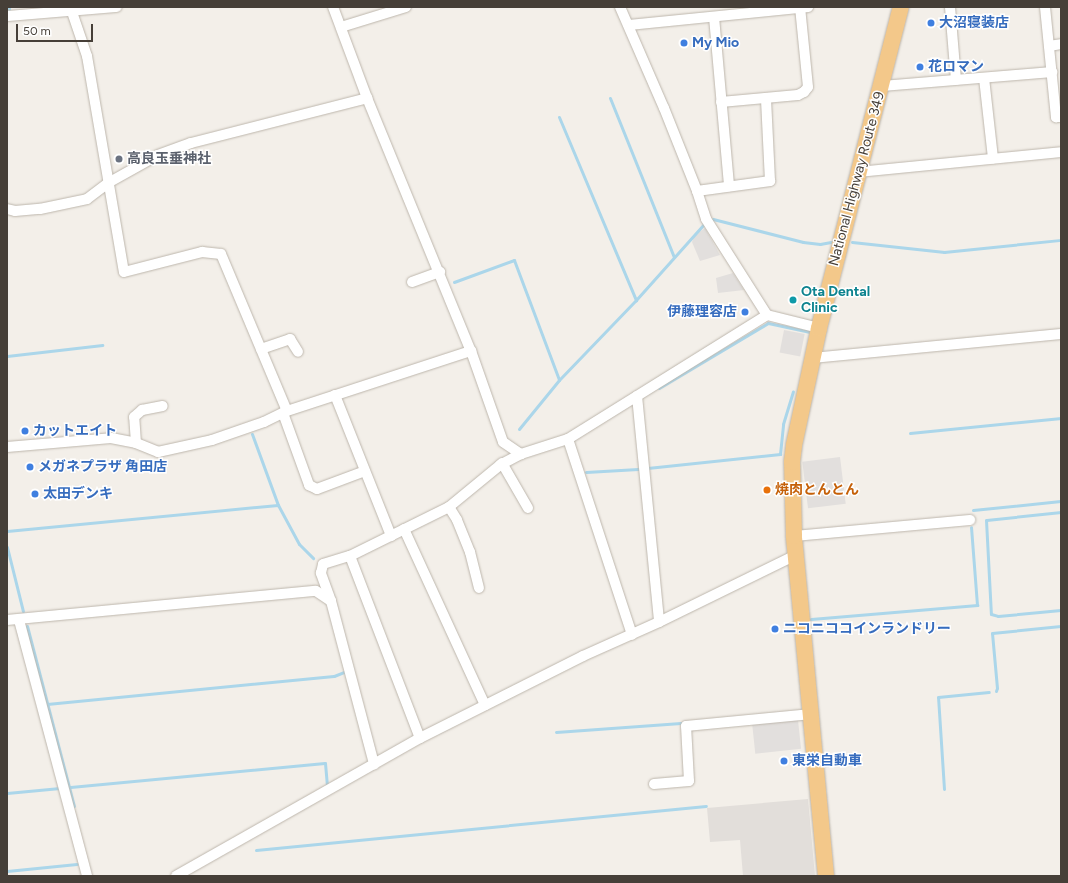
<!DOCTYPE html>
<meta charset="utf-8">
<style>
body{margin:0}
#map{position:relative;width:1068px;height:883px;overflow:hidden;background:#f3efe9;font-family:Figtree,"Noto Sans JP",sans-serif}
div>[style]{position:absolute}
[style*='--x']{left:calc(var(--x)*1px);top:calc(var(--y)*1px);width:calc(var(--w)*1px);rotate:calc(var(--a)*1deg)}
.industrial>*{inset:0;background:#e2deda}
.parking>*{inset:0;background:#e2dfdd;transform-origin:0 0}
.stream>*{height:3px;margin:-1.5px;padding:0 1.5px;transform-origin:1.5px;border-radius:1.5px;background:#abd6ea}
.roads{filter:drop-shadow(0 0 1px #bdb6ac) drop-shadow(0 0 1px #bdb6ac)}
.minor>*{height:10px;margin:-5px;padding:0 5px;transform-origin:5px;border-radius:5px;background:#fff}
.trunk>*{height:16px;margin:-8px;padding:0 8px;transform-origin:8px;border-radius:8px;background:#f3c88a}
.dots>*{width:11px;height:11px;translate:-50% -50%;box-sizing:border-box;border:2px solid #fff;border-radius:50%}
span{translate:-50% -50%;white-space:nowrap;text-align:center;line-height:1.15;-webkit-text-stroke:3px #fff;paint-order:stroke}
.shop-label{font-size:14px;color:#366cbe;font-weight:700}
.left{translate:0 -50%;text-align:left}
.right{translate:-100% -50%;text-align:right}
.worship-label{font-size:14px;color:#5b616d;font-weight:700}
.street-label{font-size:14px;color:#463f38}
.culture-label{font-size:14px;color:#0d838f;font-weight:700}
.food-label{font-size:14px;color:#c56008;font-weight:700}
.frame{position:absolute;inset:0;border:8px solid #463f38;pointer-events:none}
.scale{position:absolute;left:16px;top:24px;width:77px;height:18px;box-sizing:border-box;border:2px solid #463f38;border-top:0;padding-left:5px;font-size:12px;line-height:14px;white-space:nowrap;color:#463f38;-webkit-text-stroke:3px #fff;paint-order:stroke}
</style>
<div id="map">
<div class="industrial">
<i style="clip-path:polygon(808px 799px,815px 876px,743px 876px,740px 840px,710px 842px,707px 808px)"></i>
</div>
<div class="parking">
<i style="clip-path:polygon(705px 228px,720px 255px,700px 261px,692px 242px,695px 235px)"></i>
<i style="clip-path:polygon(733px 273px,744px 290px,718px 293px,716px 278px)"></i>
<i style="left:784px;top:330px;width:21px;height:23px;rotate:11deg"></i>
<i style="left:840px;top:457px;width:47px;height:38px;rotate:83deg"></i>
<i style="left:798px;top:720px;width:29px;height:46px;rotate:84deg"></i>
</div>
<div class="stream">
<i style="--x:9;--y:9;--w:2;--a:-90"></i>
<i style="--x:610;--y:98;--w:171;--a:68.1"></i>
<i style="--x:559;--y:117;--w:199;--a:67.2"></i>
<i style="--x:713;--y:219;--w:93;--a:14.3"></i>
<i style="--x:803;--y:242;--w:17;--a:7"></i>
<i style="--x:820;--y:244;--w:11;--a:-10"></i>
<i style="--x:852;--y:242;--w:93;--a:6.2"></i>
<i style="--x:944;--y:252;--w:118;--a:-5.9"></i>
<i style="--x:454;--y:282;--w:64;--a:-20.1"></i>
<i style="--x:514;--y:260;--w:128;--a:69.4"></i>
<i style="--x:7;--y:356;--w:96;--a:-6.6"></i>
<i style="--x:659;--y:388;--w:127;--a:-30.8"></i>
<i style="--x:768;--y:323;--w:43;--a:12.1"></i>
<i style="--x:519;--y:429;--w:63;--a:-50.8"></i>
<i style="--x:559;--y:380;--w:111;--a:-46.1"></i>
<i style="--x:636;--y:300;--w:101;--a:-48.2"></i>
<i style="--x:910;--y:433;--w:152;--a:-5.7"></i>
<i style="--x:252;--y:434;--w:76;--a:69.9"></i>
<i style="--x:278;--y:505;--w:44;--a:61.7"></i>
<i style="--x:299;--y:544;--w:20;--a:45"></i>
<i style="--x:586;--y:472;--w:52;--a:-3.3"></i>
<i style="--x:638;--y:469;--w:143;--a:-6"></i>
<i style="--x:780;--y:454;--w:30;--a:-84"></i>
<i style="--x:783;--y:424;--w:34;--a:-73"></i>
<i style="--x:973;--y:510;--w:88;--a:-5.8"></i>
<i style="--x:1061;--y:512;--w:75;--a:173.9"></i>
<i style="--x:986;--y:520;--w:94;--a:87"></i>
<i style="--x:991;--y:614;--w:7;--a:16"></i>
<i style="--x:998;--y:616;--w:63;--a:-5.4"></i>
<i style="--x:7;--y:531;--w:272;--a:-5.5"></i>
<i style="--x:7;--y:547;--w:66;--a:76"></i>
<i style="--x:811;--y:619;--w:167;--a:-4.8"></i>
<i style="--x:977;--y:605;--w:78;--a:-94.4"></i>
<i style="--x:27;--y:626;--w:186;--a:75.4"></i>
<i style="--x:996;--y:691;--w:3;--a:-72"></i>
<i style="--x:997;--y:688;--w:55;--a:-95.2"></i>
<i style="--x:992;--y:633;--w:69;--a:-5.8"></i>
<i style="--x:47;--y:704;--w:288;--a:-5.6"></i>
<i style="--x:334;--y:676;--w:11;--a:-22"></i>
<i style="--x:556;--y:732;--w:125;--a:-4.1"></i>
<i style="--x:944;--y:789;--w:92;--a:-93.7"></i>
<i style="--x:938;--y:697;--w:51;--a:-5.6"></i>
<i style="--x:7;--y:793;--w:319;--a:-5.4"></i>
<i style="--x:325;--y:763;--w:22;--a:85"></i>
<i style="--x:256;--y:850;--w:452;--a:-5.6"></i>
<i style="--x:7;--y:871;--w:70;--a:-5.7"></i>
</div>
<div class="roads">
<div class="minor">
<i style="--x:333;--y:7;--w:97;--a:69.5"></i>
<i style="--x:367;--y:98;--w:274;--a:67.7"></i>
<i style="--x:471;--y:351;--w:96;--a:70.6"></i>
<i style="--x:503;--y:442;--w:22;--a:34"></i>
<i style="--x:620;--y:7;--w:110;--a:66.5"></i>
<i style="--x:664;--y:108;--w:89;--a:68.3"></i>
<i style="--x:697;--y:191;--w:29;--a:72"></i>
<i style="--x:706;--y:219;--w:114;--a:57.6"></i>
<i style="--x:950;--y:7;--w:73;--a:85.3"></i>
<i style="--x:1045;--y:7;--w:111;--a:84.3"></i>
<i style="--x:1056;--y:117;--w:5;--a:0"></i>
<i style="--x:71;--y:9;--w:50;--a:71.2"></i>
<i style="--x:87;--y:56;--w:219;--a:80.3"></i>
<i style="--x:124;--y:272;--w:81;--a:-14.4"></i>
<i style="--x:202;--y:252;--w:19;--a:6"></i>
<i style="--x:221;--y:254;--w:170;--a:67.2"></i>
<i style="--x:287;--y:411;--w:194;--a:-18.1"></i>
<i style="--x:7;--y:16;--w:110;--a:-4.7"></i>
<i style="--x:714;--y:17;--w:170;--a:84.9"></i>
<i style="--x:629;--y:25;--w:180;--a:-5.7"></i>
<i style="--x:341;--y:27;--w:68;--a:-17.1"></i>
<i style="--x:1049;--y:46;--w:12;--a:-9"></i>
<i style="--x:984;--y:78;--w:81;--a:83.6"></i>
<i style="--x:882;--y:86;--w:171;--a:-4.7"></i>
<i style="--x:721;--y:102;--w:77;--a:-5.2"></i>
<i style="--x:798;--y:95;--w:7;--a:-27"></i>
<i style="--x:804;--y:92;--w:6;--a:-51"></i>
<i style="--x:808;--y:87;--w:80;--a:-95.7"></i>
<i style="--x:858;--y:172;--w:204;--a:-5.6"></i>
<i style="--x:697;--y:191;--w:74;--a:-7.8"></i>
<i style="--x:770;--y:181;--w:83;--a:-92.8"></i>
<i style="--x:7;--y:209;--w:8;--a:14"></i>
<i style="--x:15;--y:211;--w:25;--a:-5"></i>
<i style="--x:40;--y:209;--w:48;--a:-12"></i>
<i style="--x:87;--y:199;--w:26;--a:-37"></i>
<i style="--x:108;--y:183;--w:57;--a:-29.2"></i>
<i style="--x:158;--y:155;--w:35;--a:-20"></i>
<i style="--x:191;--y:143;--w:182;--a:-14.3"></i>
<i style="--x:412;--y:282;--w:30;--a:-20"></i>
<i style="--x:261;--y:349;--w:31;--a:-19"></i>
<i style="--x:290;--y:339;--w:15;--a:58"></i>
<i style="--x:812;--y:358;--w:250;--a:-5.5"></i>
<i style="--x:335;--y:395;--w:152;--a:68.3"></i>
<i style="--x:637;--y:396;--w:227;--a:84.4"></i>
<i style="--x:283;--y:413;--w:77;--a:70.1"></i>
<i style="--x:309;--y:485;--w:9;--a:27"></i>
<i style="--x:317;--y:489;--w:51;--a:-20.6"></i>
<i style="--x:568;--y:439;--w:206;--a:71.9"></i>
<i style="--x:136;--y:443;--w:26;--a:-94"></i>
<i style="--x:134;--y:417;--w:11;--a:-41"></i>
<i style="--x:142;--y:410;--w:21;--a:-11"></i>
<i style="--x:7;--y:447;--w:104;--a:-4.9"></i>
<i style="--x:111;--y:438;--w:25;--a:11"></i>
<i style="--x:136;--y:443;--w:24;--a:22"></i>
<i style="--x:158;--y:452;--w:55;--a:-12.5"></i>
<i style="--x:212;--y:440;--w:55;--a:-19.1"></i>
<i style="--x:264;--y:422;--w:25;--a:-26"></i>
<i style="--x:502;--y:463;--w:52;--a:60"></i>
<i style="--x:449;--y:507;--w:15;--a:58"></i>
<i style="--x:457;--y:520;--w:35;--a:68"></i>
<i style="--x:470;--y:552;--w:37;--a:76"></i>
<i style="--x:404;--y:529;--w:194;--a:65.3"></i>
<i style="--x:794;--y:536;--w:177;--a:-5.2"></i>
<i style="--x:350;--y:556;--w:195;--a:69"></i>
<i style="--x:331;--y:601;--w:30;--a:-110"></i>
<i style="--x:321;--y:573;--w:9;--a:-77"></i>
<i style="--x:323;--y:564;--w:28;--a:-17"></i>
<i style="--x:350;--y:556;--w:110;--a:-26.3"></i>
<i style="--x:449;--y:507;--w:66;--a:-39.5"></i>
<i style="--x:500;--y:465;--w:24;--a:-28"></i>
<i style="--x:521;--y:454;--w:49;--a:-17.7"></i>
<i style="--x:568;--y:439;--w:234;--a:-31.9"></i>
<i style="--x:767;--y:315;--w:54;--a:14"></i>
<i style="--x:7;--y:620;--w:310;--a:-5.4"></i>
<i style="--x:316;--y:591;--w:18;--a:34"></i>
<i style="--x:331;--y:601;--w:169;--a:75.2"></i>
<i style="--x:19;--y:620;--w:265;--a:75.1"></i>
<i style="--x:654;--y:784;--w:35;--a:-5"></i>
<i style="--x:689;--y:781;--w:55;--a:-93.1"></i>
<i style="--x:686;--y:726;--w:126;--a:-5.5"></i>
<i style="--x:176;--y:876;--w:280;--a:-29.5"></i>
<i style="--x:420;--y:738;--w:182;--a:-26.7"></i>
<i style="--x:583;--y:656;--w:83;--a:-24.1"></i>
<i style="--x:659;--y:622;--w:153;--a:-26.1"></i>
</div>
<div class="trunk">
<i style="--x:826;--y:876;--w:342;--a:-95.4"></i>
<i style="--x:794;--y:536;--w:74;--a:-91.5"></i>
<i style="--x:792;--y:462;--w:17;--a:-83"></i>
<i style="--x:794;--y:445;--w:120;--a:-77.9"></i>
<i style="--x:819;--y:328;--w:331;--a:-75.7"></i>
</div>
</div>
<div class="dots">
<i style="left:931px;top:23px;background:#3f7fe0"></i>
<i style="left:684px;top:43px;background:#3f7fe0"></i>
<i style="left:920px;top:67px;background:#3f7fe0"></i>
<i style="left:119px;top:159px;background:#6b7280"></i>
<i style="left:793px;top:300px;background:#0f9aa8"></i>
<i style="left:745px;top:312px;background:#3f7fe0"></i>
<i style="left:25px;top:431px;background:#3f7fe0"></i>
<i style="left:30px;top:467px;background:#3f7fe0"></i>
<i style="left:767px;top:490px;background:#e8710a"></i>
<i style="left:35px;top:494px;background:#3f7fe0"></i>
<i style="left:775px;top:629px;background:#3f7fe0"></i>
<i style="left:784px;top:761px;background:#3f7fe0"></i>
</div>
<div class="shop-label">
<span class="left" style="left:939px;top:23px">大沼寝装店</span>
<span class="left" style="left:692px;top:43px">My Mio</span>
<span class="left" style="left:928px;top:67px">花ロマン</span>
<span class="right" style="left:737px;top:312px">伊藤理容店</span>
<span class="left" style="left:33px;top:431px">カットエイト</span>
<span class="left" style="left:38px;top:467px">メガネプラザ 角田店</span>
<span class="left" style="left:43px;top:494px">太田デンキ</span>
<span class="left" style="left:783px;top:629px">ニコニココインランドリー</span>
<span class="left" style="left:792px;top:761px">東栄自動車</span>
</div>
<div class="worship-label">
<span class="left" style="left:127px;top:159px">高良玉垂神社</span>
</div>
<div class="street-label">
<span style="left:857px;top:179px;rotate:-75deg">National Highway Route 349</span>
</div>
<div class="culture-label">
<span class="left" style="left:801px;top:300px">Ota Dental<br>Clinic</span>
</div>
<div class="food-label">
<span class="left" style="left:775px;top:490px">焼肉とんとん</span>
</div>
<div class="frame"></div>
<div class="scale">50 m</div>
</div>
